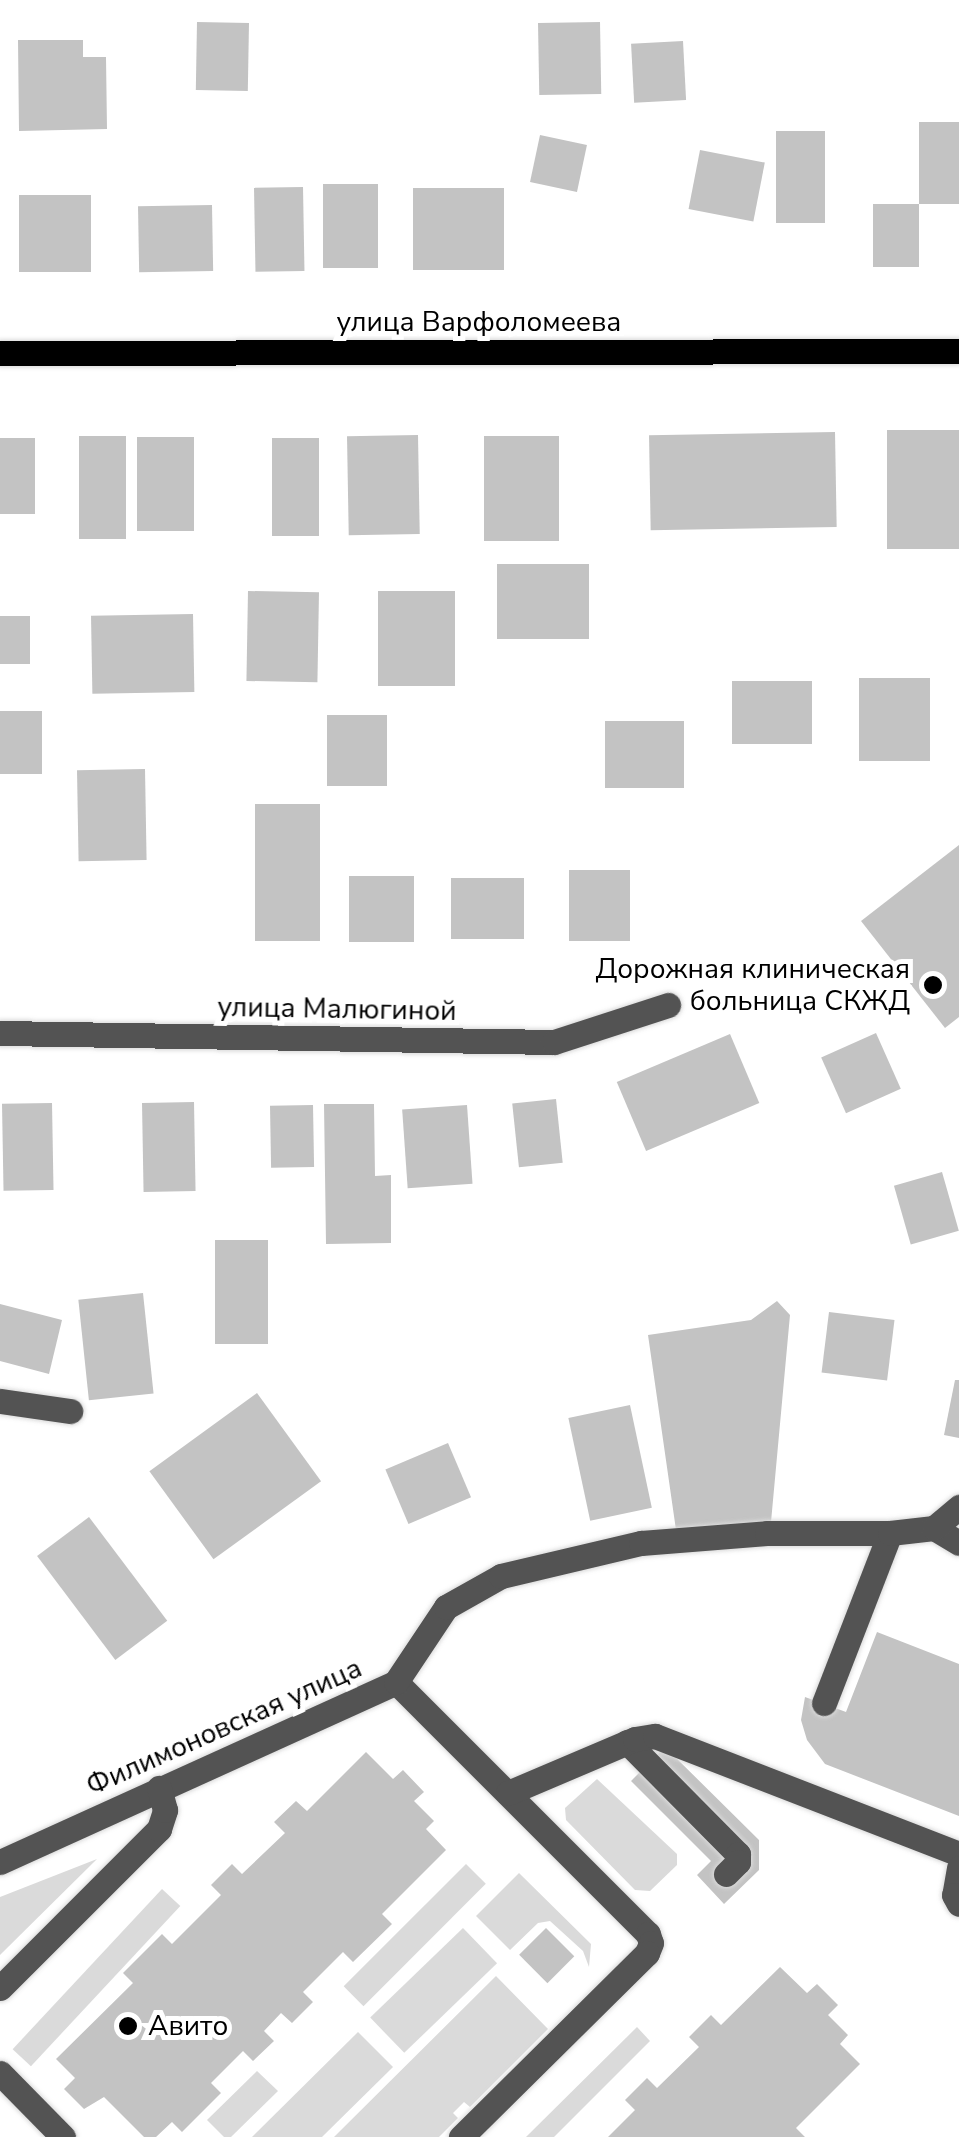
<!DOCTYPE html>
<meta charset="utf-8">
<style>
body{margin:0}
#map{position:relative;width:959px;height:2137px;overflow:hidden;background:#fff;font-family:"Nunito Sans",sans-serif}
div>[style]{position:absolute}
[style*='--x']{left:calc(var(--x)*1px);top:calc(var(--y)*1px);width:calc(var(--w)*1px);rotate:calc(var(--a)*1deg)}
.green>*{inset:0;background:#dadada;transform-origin:0 0}
.building>*{inset:0;background:#c3c3c3;transform-origin:0 0}
.roads{filter:drop-shadow(0 0 2px #dbdbdb) drop-shadow(0 0 2px #dbdbdb)}
.minor>*{height:25px;margin:-12.5px;padding:0 12.5px;transform-origin:12.5px;border-radius:12.5px;background:#535353}
.major>*{height:25px;margin:-12.5px;padding:0 12.5px;transform-origin:12.5px;border-radius:12.5px;background:#000}
.dots>*{width:28px;height:28px;translate:-50% -50%;box-sizing:border-box;border:5px solid #fff;border-radius:50%}
span{translate:-50% -50%;white-space:nowrap;text-align:center;line-height:1.15;-webkit-text-stroke:10px #fff;paint-order:stroke}
.street-label{font-size:28px;color:#000}
.poi-label{font-size:28px;color:#000}
.right{translate:-100% -50%;text-align:right}
.left{translate:0 -50%;text-align:left}
</style>
<div id="map">
<div class="green">
<i style="clip-path:polygon(597px 1779px,677px 1854px,677px 1865px,650px 1891px,635px 1890px,566px 1820px,565px 1808px)"></i>
<i style="clip-path:polygon(97px 1859px,0 1955px,0 1897px)"></i>
<i style="left:466px;top:1864px;width:28px;height:173px;rotate:45deg"></i>
<i style="clip-path:polygon(519px 1873px,591px 1944px,589px 1967px,583px 1951px,550px 1921px,538px 1923px,510px 1950px,476px 1916px)"></i>
<i style="left:162px;top:1889px;width:25px;height:219px;rotate:43deg"></i>
<i style="left:463px;top:1928px;width:49px;height:129px;rotate:46deg"></i>
<i style="clip-path:polygon(496px 1976px,548px 2029px,470px 2107px,464px 2102px,453px 2113px,458px 2118px,439px 2137px,334px 2137px)"></i>
<i style="clip-path:polygon(637px 2027px,650px 2041px,554px 2137px,526px 2137px)"></i>
<i style="clip-path:polygon(358px 2032px,393px 2067px,322px 2137px,252px 2137px)"></i>
<i style="clip-path:polygon(257px 2071px,278px 2091px,231px 2137px,224px 2137px,207px 2120px)"></i>
</div>
<div class="building">
<i style="left:197px;top:22px;width:52px;height:68px;rotate:1deg"></i>
<i style="left:600px;top:22px;width:72px;height:62px;rotate:89deg"></i>
<i style="clip-path:polygon(18px 40px,83px 40px,83px 57px,106px 57px,107px 129px,19px 131px)"></i>
<i style="left:683px;top:41px;width:59px;height:52px;rotate:87deg"></i>
<i style="left:919px;top:122px;width:40px;height:82px"></i>
<i style="left:776px;top:131px;width:49px;height:92px"></i>
<i style="left:540px;top:135px;width:48px;height:48px;rotate:12deg"></i>
<i style="left:700px;top:150px;width:66px;height:60px;rotate:11deg"></i>
<i style="left:323px;top:184px;width:55px;height:84px"></i>
<i style="left:303px;top:187px;width:84px;height:49px;rotate:89deg"></i>
<i style="left:413px;top:188px;width:91px;height:82px"></i>
<i style="left:19px;top:195px;width:72px;height:77px"></i>
<i style="left:873px;top:204px;width:46px;height:63px"></i>
<i style="left:212px;top:205px;width:66px;height:74px;rotate:89deg"></i>
<i style="left:959px;top:430px;width:119px;height:72px;rotate:90deg"></i>
<i style="left:835px;top:432px;width:95px;height:186px;rotate:89deg"></i>
<i style="left:418px;top:435px;width:99px;height:71px;rotate:89deg"></i>
<i style="left:79px;top:436px;width:47px;height:103px"></i>
<i style="left:484px;top:436px;width:75px;height:105px"></i>
<i style="left:137px;top:437px;width:57px;height:94px"></i>
<i style="left:0;top:438px;width:35px;height:76px"></i>
<i style="left:272px;top:438px;width:47px;height:98px"></i>
<i style="left:497px;top:564px;width:92px;height:75px"></i>
<i style="left:248px;top:591px;width:71px;height:90px;rotate:1deg"></i>
<i style="left:378px;top:591px;width:77px;height:95px"></i>
<i style="left:193px;top:614px;width:78px;height:102px;rotate:89deg"></i>
<i style="left:30px;top:616px;width:48px;height:30px;rotate:90deg"></i>
<i style="left:859px;top:678px;width:71px;height:83px"></i>
<i style="left:732px;top:681px;width:80px;height:63px"></i>
<i style="left:0;top:711px;width:42px;height:63px"></i>
<i style="left:327px;top:715px;width:60px;height:71px"></i>
<i style="left:684px;top:721px;width:67px;height:79px;rotate:90deg"></i>
<i style="left:145px;top:769px;width:91px;height:68px;rotate:89deg"></i>
<i style="left:255px;top:804px;width:65px;height:137px"></i>
<i style="clip-path:polygon(959px 845px,959px 1017px,945px 1028px,861px 921px)"></i>
<i style="left:569px;top:870px;width:61px;height:71px"></i>
<i style="left:349px;top:876px;width:65px;height:66px"></i>
<i style="left:524px;top:878px;width:61px;height:73px;rotate:90deg"></i>
<i style="left:876px;top:1033px;width:61px;height:60px;rotate:66deg"></i>
<i style="left:730px;top:1034px;width:75px;height:123px;rotate:67deg"></i>
<i style="left:556px;top:1099px;width:64px;height:44px;rotate:84deg"></i>
<i style="left:194px;top:1102px;width:89px;height:52px;rotate:89deg"></i>
<i style="left:52px;top:1103px;width:87px;height:50px;rotate:89deg"></i>
<i style="clip-path:polygon(324px 1104px,374px 1104px,375px 1176px,391px 1175px,391px 1243px,326px 1244px)"></i>
<i style="left:313px;top:1105px;width:62px;height:43px;rotate:89deg"></i>
<i style="left:467px;top:1105px;width:79px;height:65px;rotate:86deg"></i>
<i style="left:942px;top:1172px;width:61px;height:50px;rotate:74deg"></i>
<i style="left:215px;top:1240px;width:53px;height:104px"></i>
<i style="left:143px;top:1293px;width:101px;height:65px;rotate:84deg"></i>
<i style="clip-path:polygon(777px 1301px,790px 1315px,771px 1522px,676px 1530px,648px 1335px,751px 1320px)"></i>
<i style="clip-path:polygon(0 1304px,62px 1320px,49px 1374px,0 1361px)"></i>
<i style="left:829px;top:1312px;width:66px;height:61px;rotate:7deg"></i>
<i style="clip-path:polygon(955px 1380px,959px 1380px,959px 1438px,944px 1435px)"></i>
<i style="left:257px;top:1393px;width:109px;height:133px;rotate:54deg"></i>
<i style="left:630px;top:1405px;width:105px;height:63px;rotate:78deg"></i>
<i style="left:448px;top:1443px;width:59px;height:68px;rotate:67deg"></i>
<i style="left:89px;top:1517px;width:130px;height:65px;rotate:53deg"></i>
<i style="clip-path:polygon(877px 1632px,959px 1664px,959px 1816px,825px 1764px,807px 1740px,801px 1720px,805px 1697px,846px 1712px)"></i>
<i style="clip-path:polygon(665px 1747px,759px 1840px,759px 1870px,724px 1904px,697px 1875px,711px 1861px,631px 1781px)"></i>
<i style="clip-path:polygon(366px 1752px,393px 1779px,403px 1770px,424px 1792px,414px 1801px,434px 1821px,426px 1829px,446px 1850px,382px 1914px,392px 1924px,353px 1962px,343px 1952px,303px 1992px,313px 2002px,292px 2023px,281px 2013px,264px 2031px,274px 2041px,253px 2061px,243px 2051px,211px 2083px,221px 2093px,182px 2132px,172px 2122px,156px 2137px,144px 2137px,104px 2097px,84px 2109px,64px 2089px,75px 2078px,56px 2059px,133px 1983px,123px 1973px,162px 1934px,172px 1944px,221px 1895px,211px 1885px,232px 1864px,242px 1874px,285px 1833px,274px 1822px,296px 1801px,307px 1811px)"></i>
<i style="left:546px;top:1928px;width:40px;height:38px;rotate:45deg"></i>
<i style="clip-path:polygon(780px 1967px,807px 1993px,817px 1984px,838px 2005px,828px 2015px,848px 2035px,840px 2044px,860px 2064px,796px 2128px,805px 2137px,608px 2137px,635px 2110px,625px 2100px,647px 2078px,657px 2088px,699px 2047px,689px 2037px,711px 2015px,721px 2025px)"></i>
</div>
<div class="roads">
<div class="minor">
<i style="--x:0;--y:1033;--w:554;--a:0.93"></i>
<i style="--x:554;--y:1042;--w:120;--a:-18"></i>
<i style="--x:0;--y:1401;--w:71;--a:8.1"></i>
<i style="--x:934;--y:1528;--w:29;--a:31"></i>
<i style="--x:396;--y:1682;--w:356;--a:45"></i>
<i style="--x:648;--y:1934;--w:9;--a:72"></i>
<i style="--x:651;--y:1943;--w:11;--a:112"></i>
<i style="--x:647;--y:1953;--w:262;--a:135.3"></i>
<i style="--x:824;--y:1703;--w:182;--a:-68.8"></i>
<i style="--x:627;--y:1742;--w:158;--a:45.3"></i>
<i style="--x:738;--y:1854;--w:8;--a:90"></i>
<i style="--x:738;--y:1862;--w:17;--a:135"></i>
<i style="--x:508;--y:1793;--w:138;--a:-23"></i>
<i style="--x:635;--y:1739;--w:20;--a:-9"></i>
<i style="--x:655;--y:1736;--w:326;--a:21.2"></i>
<i style="--x:0;--y:1862;--w:435;--a:-24.4"></i>
<i style="--x:396;--y:1682;--w:90;--a:-56.3"></i>
<i style="--x:446;--y:1607;--w:63;--a:-29.4"></i>
<i style="--x:501;--y:1576;--w:144;--a:-13.3"></i>
<i style="--x:641;--y:1543;--w:126;--a:-4.5"></i>
<i style="--x:767;--y:1533;--w:123;--a:0"></i>
<i style="--x:890;--y:1533;--w:44;--a:-6.5"></i>
<i style="--x:934;--y:1528;--w:33;--a:-40"></i>
<i style="--x:959;--y:1868;--w:27;--a:100"></i>
<i style="--x:954;--y:1895;--w:10;--a:61"></i>
<i style="--x:0;--y:1988;--w:225;--a:-45"></i>
<i style="--x:159;--y:1829;--w:20;--a:-72"></i>
<i style="--x:165;--y:1810;--w:23;--a:-105"></i>
<i style="--x:0;--y:2073;--w:90;--a:45.5"></i>
</div>
<div class="major">
<i style="--x:0;--y:353;--w:959;--a:-0.12"></i>
</div>
</div>
<div class="dots">
<i style="left:933px;top:985px;background:#000"></i>
<i style="left:128px;top:2026px;background:#000"></i>
</div>
<div class="street-label">
<span style="left:479px;top:322px">улица Варфоломеева</span>
<span style="left:337px;top:1009px;rotate:1deg">улица Малюгиной</span>
<span style="left:224px;top:1727px;rotate:-24deg">Филимоновская улица</span>
</div>
<div class="poi-label">
<span class="right" style="left:910px;top:985px">Дорожная клиническая<br>больница СКЖД</span>
<span class="left" style="left:148px;top:2026px">Авито</span>
</div>
</div>
